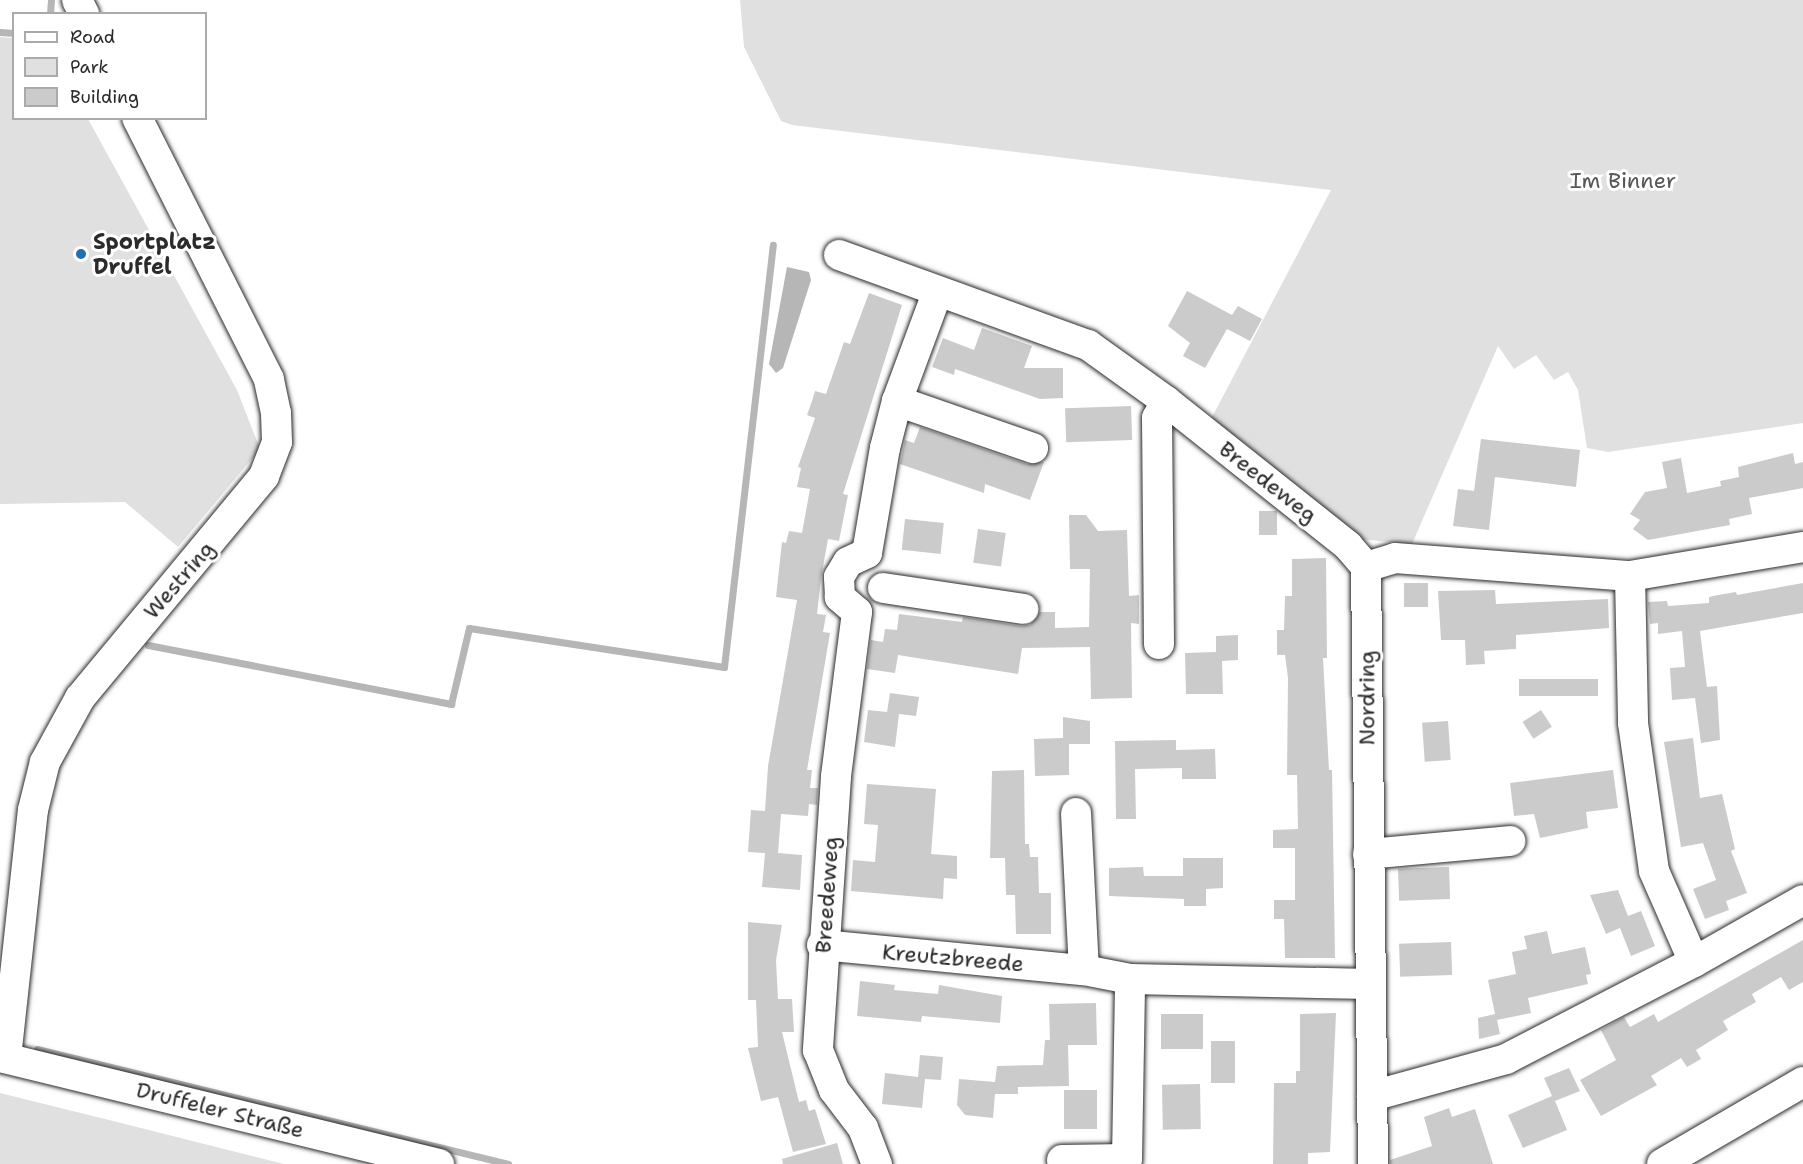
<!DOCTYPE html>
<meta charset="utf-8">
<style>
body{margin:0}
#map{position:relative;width:1803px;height:1164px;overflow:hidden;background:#fff;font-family:"Shantell Sans",sans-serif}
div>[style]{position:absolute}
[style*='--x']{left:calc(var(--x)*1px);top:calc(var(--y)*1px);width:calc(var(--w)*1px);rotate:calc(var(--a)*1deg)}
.green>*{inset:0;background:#e0e0e0}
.water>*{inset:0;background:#b6b6b6}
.stream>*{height:7px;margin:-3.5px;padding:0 3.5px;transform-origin:3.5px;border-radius:3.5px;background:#b6b6b6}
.building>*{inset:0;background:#cbcbcb;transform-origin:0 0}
.roads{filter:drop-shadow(0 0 2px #2b2b2b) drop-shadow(0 0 2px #2b2b2b)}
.minor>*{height:30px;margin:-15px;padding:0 15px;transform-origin:15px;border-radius:15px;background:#fff}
.dots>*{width:16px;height:16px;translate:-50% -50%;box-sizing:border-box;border:3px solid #fff;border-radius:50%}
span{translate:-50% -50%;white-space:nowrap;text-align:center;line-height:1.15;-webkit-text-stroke:6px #fff;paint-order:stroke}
.park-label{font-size:22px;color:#585858}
.poi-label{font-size:22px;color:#2b2b2b;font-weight:700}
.left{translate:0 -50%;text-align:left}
.street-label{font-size:22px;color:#2b2b2b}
.legend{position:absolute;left:12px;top:12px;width:195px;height:108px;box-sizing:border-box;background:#fff;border:2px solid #aaa;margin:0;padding:8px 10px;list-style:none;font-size:18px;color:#2b2b2b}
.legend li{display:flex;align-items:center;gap:12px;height:30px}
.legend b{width:30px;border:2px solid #aaa}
</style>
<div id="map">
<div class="green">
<i style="clip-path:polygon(740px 0,1803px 0,1803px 423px,1608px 452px,1587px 448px,1578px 390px,1568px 372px,1554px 380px,1536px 355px,1514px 369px,1498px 346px,1412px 544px,1358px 539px,1210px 421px,1331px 190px,792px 125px,781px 121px,744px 47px)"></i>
<i style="clip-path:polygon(0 37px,13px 38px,14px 118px,88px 119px,237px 390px,260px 449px,178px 547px,125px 502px,0 504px)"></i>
<i style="clip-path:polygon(0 1093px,117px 1122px,284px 1164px,0 1164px)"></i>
</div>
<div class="water">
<i style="clip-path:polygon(787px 267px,809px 272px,811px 280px,783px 368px,776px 373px,769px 364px)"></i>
</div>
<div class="stream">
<i style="--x:50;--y:14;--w:14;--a:-86"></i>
<i style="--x:0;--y:32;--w:14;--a:4"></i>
<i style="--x:148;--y:645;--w:309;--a:11"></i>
<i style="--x:451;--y:704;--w:78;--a:-76.7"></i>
<i style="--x:469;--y:628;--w:258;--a:8.7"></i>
<i style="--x:724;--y:667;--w:425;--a:-83.4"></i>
<i style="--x:37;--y:1049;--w:485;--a:13.7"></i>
</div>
<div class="building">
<i style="clip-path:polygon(1187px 291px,1232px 315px,1238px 306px,1262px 319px,1250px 341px,1227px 329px,1205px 368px,1183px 356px,1190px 343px,1168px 326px)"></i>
<i style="clip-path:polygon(869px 293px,902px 305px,843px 494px,848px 495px,839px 541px,828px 539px,821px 578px,817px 614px,826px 615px,823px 632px,830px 633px,807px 770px,812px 770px,810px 788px,818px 788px,817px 805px,809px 804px,808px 816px,781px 814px,778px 853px,802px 855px,800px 890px,762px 887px,765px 853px,748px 852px,751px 810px,765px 811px,768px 766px,797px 600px,776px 597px,782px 542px,786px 543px,789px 531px,802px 533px,810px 489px,797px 487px,801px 468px,798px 467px,815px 418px,807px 415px,812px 401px,815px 391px,826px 394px,844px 342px,850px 344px)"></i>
<i style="clip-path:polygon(982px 328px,1032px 346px,1024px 368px,1063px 368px,1063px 398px,1040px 399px,955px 369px,954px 375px,932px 367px,943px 338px,974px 350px)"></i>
<i style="left:1131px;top:406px;width:34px;height:66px;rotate:88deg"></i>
<i style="clip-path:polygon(920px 427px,1027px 464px,1044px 462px,1030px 500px,985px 484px,984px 493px,900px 464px,905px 440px,914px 443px)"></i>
<i style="clip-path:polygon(1481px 439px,1580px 450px,1576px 487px,1495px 477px,1489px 530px,1453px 526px,1458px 489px,1474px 491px)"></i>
<i style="clip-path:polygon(1793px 453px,1795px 464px,1803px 462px,1803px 488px,1749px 498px,1752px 514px,1729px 519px,1730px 525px,1648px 540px,1633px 529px,1640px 520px,1630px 514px,1645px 492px,1667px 488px,1662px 462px,1681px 458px,1687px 493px,1721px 486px,1720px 481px,1739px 477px,1738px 467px)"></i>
<i style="left:1259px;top:511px;width:18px;height:24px"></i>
<i style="clip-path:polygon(1069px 515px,1086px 515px,1098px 531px,1127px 530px,1129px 596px,1139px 595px,1139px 624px,1131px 623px,1132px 698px,1091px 699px,1090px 647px,1022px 648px,1018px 674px,898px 655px,895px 673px,867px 669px,871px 640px,883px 642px,885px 629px,897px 630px,899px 614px,962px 622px,963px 617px,1021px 626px,1030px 625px,1040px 612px,1055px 612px,1055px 628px,1089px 627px,1090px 569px,1070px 569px)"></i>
<i style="left:905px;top:519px;width:39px;height:31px;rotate:6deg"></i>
<i style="left:978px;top:529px;width:28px;height:34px;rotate:8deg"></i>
<i style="clip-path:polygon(1326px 558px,1327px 658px,1323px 658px,1329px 770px,1332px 770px,1335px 958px,1285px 958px,1284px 919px,1274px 919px,1274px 900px,1295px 900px,1295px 848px,1273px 848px,1273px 830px,1298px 829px,1297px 775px,1287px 775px,1288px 678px,1285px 655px,1277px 655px,1277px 630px,1284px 630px,1285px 596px,1292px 596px,1292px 559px)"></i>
<i style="left:1404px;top:583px;width:24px;height:24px"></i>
<i style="clip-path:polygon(1803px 583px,1803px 613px,1700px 631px,1707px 687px,1717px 686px,1720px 740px,1701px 743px,1695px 698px,1672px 700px,1670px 668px,1685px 667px,1682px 631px,1658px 634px,1658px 623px,1650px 624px,1648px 602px,1667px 601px,1668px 606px,1709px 603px,1709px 597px,1718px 595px,1736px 592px,1737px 595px)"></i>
<i style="clip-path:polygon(1495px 590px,1496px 604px,1608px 599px,1609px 628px,1516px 635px,1516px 649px,1484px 651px,1485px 664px,1466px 665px,1465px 640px,1441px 640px,1438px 591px)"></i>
<i style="clip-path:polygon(1238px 635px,1238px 660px,1222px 661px,1223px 694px,1186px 694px,1185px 653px,1216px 652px,1216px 636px)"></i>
<i style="left:1598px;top:679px;width:17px;height:79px;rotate:90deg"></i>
<i style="clip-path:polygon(890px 693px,919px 697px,916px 716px,899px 714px,895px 747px,864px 742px,868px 710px,887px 712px)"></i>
<i style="left:1541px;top:710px;width:20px;height:22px;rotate:57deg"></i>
<i style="clip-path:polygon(1063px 717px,1090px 721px,1090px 744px,1069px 744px,1069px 775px,1035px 776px,1034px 739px,1063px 738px)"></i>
<i style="left:1448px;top:721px;width:39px;height:26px;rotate:86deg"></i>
<i style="clip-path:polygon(1693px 738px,1700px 798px,1722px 794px,1735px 849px,1731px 851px,1747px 893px,1726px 901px,1729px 910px,1705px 919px,1693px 889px,1716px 880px,1703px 843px,1681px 847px,1664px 742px)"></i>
<i style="clip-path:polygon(1176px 740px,1176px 750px,1215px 749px,1216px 779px,1182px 779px,1182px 768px,1135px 769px,1136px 819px,1116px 819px,1115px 741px)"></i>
<i style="clip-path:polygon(1024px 770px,1025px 844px,1029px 844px,1030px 857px,1038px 857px,1039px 893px,1051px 893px,1051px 934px,1016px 934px,1015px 895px,1006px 895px,1005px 858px,990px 858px,992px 771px)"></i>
<i style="clip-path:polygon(1613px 770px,1618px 808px,1586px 812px,1588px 828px,1540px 838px,1534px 814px,1514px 816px,1510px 783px)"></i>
<i style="clip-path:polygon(867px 784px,936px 789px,931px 854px,957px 856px,957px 879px,944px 878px,943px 899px,851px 891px,853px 860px,875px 862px,878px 825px,864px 824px)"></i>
<i style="clip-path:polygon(1183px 858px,1223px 858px,1223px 888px,1206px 889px,1206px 906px,1184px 906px,1184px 899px,1109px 896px,1109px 868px,1143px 867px,1144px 876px,1183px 876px)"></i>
<i style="left:1449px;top:867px;width:32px;height:51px;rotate:88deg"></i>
<i style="clip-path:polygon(1618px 890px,1628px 916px,1641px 911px,1655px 946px,1631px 956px,1620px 928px,1606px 934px,1590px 895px)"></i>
<i style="clip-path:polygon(748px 922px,782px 925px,776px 960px,778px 999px,792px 999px,794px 1032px,782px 1032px,799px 1102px,806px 1100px,809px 1111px,815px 1109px,826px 1144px,793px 1152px,778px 1097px,761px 1101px,748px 1048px,758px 1047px,756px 1000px,748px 1000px)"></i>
<i style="clip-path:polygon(1547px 931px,1552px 954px,1585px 947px,1591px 974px,1586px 975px,1588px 984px,1528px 998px,1531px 1013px,1497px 1020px,1500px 1034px,1479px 1039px,1478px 1018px,1495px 1014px,1488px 980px,1516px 974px,1512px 952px,1527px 949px,1524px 936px)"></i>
<i style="clip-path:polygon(1803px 940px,1803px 982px,1789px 990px,1781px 977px,1752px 994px,1756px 1002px,1723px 1021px,1728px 1030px,1696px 1050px,1701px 1059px,1687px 1067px,1681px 1058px,1651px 1076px,1657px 1085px,1601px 1116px,1580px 1080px,1616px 1060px,1601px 1030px,1624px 1017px,1630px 1027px,1654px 1014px,1658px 1022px)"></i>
<i style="left:1451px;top:942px;width:33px;height:52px;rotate:88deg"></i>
<i style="clip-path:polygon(860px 981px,895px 985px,894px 990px,938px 994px,939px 985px,1002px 996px,1000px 1023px,922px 1016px,921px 1022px,857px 1016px)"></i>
<i style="clip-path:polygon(1096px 1003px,1097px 1045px,1068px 1045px,1069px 1086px,1018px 1087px,1018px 1094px,995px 1094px,993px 1118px,965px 1115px,957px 1105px,959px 1079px,995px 1082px,997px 1066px,1043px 1065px,1045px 1040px,1050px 1040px,1049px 1004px)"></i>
<i style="clip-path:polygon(1336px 1013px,1330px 1152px,1308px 1153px,1308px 1164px,1273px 1164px,1274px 1083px,1296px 1083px,1296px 1071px,1300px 1071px,1300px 1014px)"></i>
<i style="left:1161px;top:1014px;width:42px;height:35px"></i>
<i style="left:1235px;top:1041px;width:42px;height:24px;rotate:90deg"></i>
<i style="clip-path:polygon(920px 1055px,943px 1057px,941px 1080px,925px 1079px,922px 1108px,882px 1104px,885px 1073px,918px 1077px)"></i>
<i style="clip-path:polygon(1569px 1068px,1580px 1091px,1555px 1101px,1567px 1130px,1523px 1148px,1508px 1115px,1552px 1096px,1544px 1078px)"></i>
<i style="left:1200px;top:1084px;width:45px;height:38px;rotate:89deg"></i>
<i style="left:1064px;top:1090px;width:33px;height:39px"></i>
<i style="clip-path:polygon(1449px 1108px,1452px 1117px,1475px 1109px,1493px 1164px,1390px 1164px,1390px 1160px,1432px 1146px,1424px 1117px)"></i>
<i style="clip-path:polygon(837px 1143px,843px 1164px,783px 1164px,782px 1159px)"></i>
</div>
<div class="roads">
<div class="minor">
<i style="--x:77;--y:0;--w:16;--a:63"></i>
<i style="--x:839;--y:255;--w:265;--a:19.9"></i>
<i style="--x:1088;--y:345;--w:96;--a:35.7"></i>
<i style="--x:1166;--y:401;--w:233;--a:38.5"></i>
<i style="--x:1348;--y:546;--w:28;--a:49"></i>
<i style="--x:897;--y:401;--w:144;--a:19.1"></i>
<i style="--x:867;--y:553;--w:107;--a:-80.3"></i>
<i style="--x:885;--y:448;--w:49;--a:-75.7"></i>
<i style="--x:897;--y:401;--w:117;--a:-69.6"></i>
<i style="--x:1366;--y:567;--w:597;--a:89.33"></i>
<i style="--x:1366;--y:567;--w:30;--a:-17"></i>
<i style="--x:1395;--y:558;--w:236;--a:4.4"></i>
<i style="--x:1630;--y:576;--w:175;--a:-9.5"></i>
<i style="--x:1630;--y:576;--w:147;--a:88.8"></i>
<i style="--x:1633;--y:723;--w:149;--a:81.9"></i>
<i style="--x:1654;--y:871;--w:99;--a:66.3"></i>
<i style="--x:883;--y:588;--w:142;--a:8.5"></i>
<i style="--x:857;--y:612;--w:166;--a:97.3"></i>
<i style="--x:836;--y:777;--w:274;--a:93.8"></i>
<i style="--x:818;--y:1050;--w:43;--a:68.2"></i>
<i style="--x:834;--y:1090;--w:48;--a:52.7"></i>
<i style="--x:863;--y:1128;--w:39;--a:69"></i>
<i style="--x:857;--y:612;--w:23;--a:-139"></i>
<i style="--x:840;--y:597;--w:20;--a:-93"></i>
<i style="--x:839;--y:577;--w:17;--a:-59"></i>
<i style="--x:848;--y:562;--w:21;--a:-25"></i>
<i style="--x:1159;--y:644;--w:226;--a:-90.5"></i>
<i style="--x:1157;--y:418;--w:19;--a:-62"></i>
<i style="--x:1076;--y:813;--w:157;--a:87.1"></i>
<i style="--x:1368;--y:854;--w:143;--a:-5.2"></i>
<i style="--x:822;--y:945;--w:263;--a:5.5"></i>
<i style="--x:1084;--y:970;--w:47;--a:11.1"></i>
<i style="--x:1130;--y:979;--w:241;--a:1.2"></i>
<i style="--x:0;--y:1057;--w:452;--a:13.7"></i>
<i style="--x:6;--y:1058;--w:249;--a:-83.8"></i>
<i style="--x:33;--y:810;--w:49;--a:-76"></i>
<i style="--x:45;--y:762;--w:73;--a:-61.3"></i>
<i style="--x:80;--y:698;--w:288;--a:-50.3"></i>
<i style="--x:264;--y:476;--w:36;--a:-69"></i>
<i style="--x:277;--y:442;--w:29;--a:-92"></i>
<i style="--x:276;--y:413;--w:35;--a:-102"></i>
<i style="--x:269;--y:379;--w:292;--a:-116.8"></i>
<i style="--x:1372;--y:1096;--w:139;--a:-15.4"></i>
<i style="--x:1506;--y:1059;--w:212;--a:-27.3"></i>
<i style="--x:1694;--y:962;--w:125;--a:-29.6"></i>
<i style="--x:1062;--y:1160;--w:65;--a:-0.9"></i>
<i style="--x:1127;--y:1159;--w:180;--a:-89"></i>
<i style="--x:1662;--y:1164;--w:163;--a:-30.2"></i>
</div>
</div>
<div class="dots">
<i style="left:81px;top:254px;background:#1f6fb2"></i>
</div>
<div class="park-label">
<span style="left:1623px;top:181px">Im Binner</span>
</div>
<div class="poi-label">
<span class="left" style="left:93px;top:254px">Sportplatz<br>Druffel</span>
</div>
<div class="street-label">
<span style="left:1268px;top:482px;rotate:38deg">Breedeweg</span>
<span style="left:179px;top:580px;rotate:-49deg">Westring</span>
<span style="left:1367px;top:698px;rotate:-90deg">Nordring</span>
<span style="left:827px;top:895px;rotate:-86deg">Breedeweg</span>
<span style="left:953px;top:958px;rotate:5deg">Kreutzbreede</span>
<span style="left:220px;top:1110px;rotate:14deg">Druffeler Straße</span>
</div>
<ul class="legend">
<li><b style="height:8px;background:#fff"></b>Road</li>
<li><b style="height:16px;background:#e0e0e0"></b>Park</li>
<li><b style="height:16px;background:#cbcbcb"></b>Building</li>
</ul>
</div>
